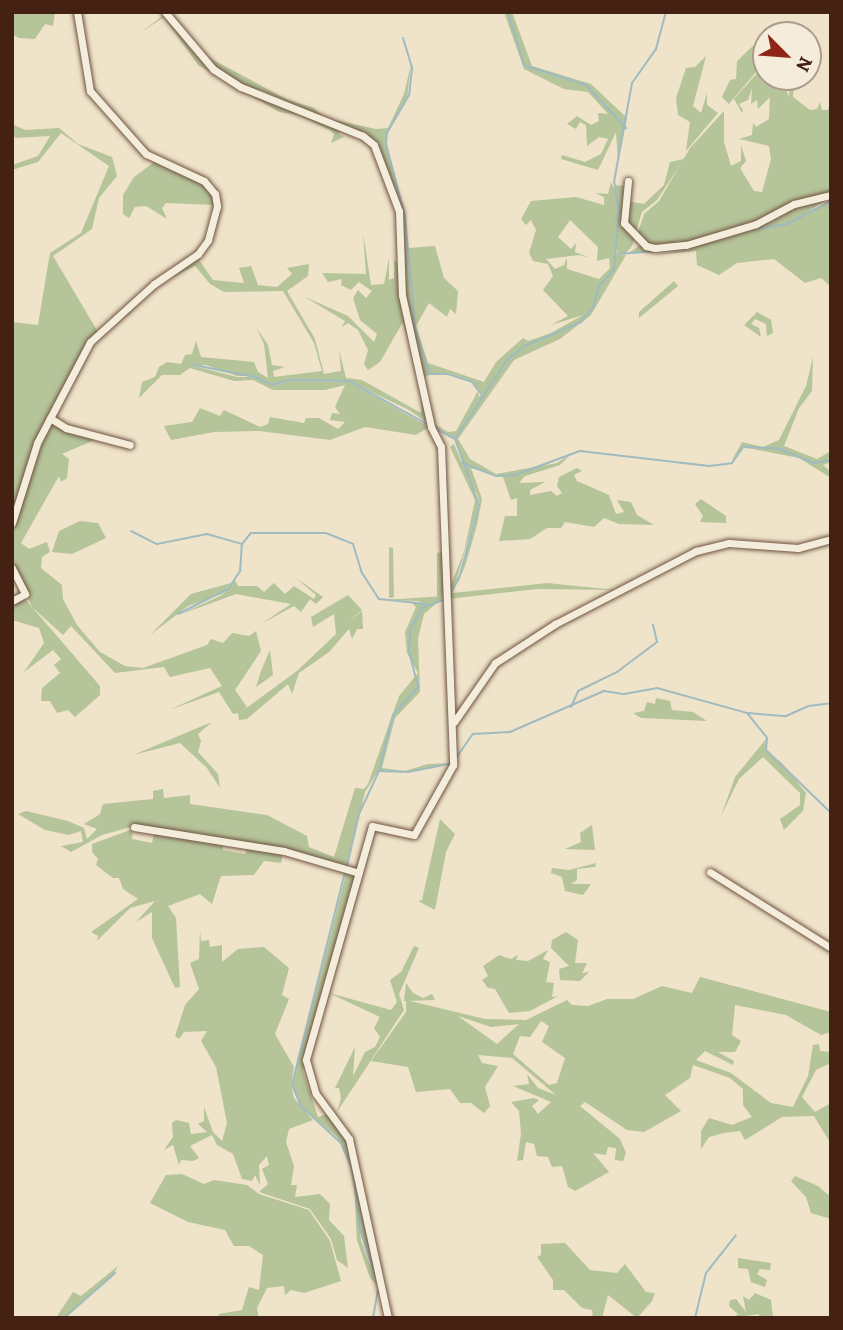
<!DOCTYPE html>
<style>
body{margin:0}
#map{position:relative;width:843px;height:1330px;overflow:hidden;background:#efe3c9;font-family:Alegreya,serif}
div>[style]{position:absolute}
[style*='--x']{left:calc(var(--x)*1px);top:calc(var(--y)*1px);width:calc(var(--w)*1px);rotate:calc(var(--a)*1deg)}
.green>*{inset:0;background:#b5c499}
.stream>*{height:2px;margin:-1px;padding:0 1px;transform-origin:1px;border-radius:1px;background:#9fbbc1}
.roads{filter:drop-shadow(0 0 2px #6f5240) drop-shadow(0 0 2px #6f5240)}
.minor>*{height:7px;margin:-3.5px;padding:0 3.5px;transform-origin:3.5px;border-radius:3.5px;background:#f5eddc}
span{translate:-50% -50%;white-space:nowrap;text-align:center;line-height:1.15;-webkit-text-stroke:5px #f5eddc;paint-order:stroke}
.frame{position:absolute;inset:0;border:14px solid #442112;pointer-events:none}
.north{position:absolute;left:752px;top:21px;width:70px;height:70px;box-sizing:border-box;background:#f5eddc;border:2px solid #ae9b8b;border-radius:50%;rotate:115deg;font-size:19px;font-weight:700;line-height:28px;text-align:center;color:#442112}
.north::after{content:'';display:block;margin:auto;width:24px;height:32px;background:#8f2418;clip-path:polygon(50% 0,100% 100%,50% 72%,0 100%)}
</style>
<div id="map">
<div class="green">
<i style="clip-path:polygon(14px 12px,55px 12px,53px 26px,45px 24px,35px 39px,19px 38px,12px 34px)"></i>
<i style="clip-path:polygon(504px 12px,512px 12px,532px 66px,591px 84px,627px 118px,618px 162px,616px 132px,598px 170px,561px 159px,562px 155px,585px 162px,601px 154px,608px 139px,599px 137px,587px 146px,586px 125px,580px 122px,576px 129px,567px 124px,577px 116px,591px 125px,599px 121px,598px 113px,608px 114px,588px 92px,564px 89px,524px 69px)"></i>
<i style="clip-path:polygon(165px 14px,212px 70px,241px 88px,342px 130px,338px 133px,344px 137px,331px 143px,334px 134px,330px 130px,298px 115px,279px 112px,198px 65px,164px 17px,140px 33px)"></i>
<i style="clip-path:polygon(757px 42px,758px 50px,766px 51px,766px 60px,729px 104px,722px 97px,730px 80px,736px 79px,737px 61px)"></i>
<i style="clip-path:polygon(206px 56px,288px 100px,314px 108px,325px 118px,376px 129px,388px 128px,404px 94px,411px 64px,407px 100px,386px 133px,386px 144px,404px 216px,414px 329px,430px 375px,424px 377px,403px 295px,401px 218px,376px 145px,261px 90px,247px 88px,214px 68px)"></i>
<i style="clip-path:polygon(706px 56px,693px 106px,701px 113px,707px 93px,707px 105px,718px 113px,686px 151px,690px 122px,678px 115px,676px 98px,686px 68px,695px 67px)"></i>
<i style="clip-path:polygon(766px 63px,766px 77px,781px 77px,789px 97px,790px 77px,794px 77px,793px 97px,810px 110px,817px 109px,820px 102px,822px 110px,828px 110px,831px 97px,831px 194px,774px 217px,686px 244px,646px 245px,637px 236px,644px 214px,659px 201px,690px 148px,724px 111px,724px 142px,731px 166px,741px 161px,741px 145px,746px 161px,740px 168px,754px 191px,762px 192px,771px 159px,769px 146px,739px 139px,752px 135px,753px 123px,756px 127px,769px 119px,770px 97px,758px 109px,757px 100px,751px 104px,752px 88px,748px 100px,739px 104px,743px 110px,742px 113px,734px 99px)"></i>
<i style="clip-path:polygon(12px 124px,25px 130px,59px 128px,78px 144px,112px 157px,117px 176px,99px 198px,92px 229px,53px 256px,98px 332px,48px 417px,12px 518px,12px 322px,38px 325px,50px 253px,81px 233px,109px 166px,61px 133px,38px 162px,12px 170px,12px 165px,38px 156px,50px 136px,15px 138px)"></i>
<i style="clip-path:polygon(684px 159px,657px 200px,642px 212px,635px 235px,625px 223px,626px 201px,644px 204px,664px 185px,670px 162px)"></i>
<i style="clip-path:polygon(157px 160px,193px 176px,210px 190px,215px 205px,166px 203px,162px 208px,167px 219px,146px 206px,135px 207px,129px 218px,123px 214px,123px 195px,134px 177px)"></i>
<i style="clip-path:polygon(evenodd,611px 182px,617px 195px,614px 185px,624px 186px,622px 213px,635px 238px,632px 246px,626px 253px,618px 253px,616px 246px,617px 255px,626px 255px,591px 315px,560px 339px,514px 360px,458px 439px,470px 459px,496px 474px,557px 463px,572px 453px,560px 465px,525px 476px,519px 483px,545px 482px,530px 490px,530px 495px,551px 491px,557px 496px,562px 493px,557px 486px,559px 477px,577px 468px,582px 471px,574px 475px,577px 481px,609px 495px,616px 514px,624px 512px,617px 500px,631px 502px,637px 515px,654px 525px,619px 524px,604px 518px,594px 527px,565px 522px,561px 528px,547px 528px,530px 539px,499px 541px,505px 516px,517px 516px,517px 498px,511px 500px,503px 477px,471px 468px,482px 499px,477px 525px,466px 563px,457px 586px,480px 505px,477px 494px,467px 476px,476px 496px,478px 506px,456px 582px,449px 595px,447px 594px,464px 552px,475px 500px,450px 447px,454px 444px,464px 468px,455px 438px,445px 435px,431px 422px,448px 432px,456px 431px,478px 391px,479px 397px,482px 394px,472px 381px,449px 373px,430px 373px,422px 355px,415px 329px,409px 248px,435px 246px,444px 278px,458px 291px,456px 314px,450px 309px,447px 317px,429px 303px,416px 326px,428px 363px,484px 382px,496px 362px,523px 338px,528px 341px,551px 333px,583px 315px,551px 325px,568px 316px,543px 290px,553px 276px,548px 264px,533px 261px,529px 253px,536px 230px,531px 220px,526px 225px,521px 219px,531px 201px,576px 197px,604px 205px,604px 197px,595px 193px,608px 194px,611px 182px,570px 220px,598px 247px,597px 261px,609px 258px,610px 268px,599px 279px,567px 269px,567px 258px,564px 265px,555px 269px,546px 259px,579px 255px,590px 258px,575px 252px,576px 243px,571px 249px,558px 237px,570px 220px)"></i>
<i style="clip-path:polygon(831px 196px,804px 215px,831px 201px,830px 286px,821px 278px,805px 283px,774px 259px,737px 263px,719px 275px,697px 265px,696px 251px,655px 255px,684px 250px,733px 234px,676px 250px,627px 254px,639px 246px,656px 249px,771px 222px,793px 208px)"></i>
<i style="clip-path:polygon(363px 233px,371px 285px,384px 284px,389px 258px,389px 280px,394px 278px,394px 259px,399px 267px,414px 359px,403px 322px,380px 362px,368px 370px,364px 364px,368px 350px,358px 330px,348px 323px,342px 327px,345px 321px,305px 297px,348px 316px,374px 342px,377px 334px,360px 320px,353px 298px,358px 290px,366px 298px,372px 291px,359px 282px,351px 290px,341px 285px,342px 279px,328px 282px,322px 273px,366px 274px)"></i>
<i style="clip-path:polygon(197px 257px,213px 280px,244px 283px,239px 268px,251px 266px,258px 285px,277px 287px,292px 274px,287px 268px,309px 264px,308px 276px,287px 291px,315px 339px,324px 374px,341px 371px,339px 350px,346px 378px,362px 380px,421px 413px,422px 401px,429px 424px,409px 410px,349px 381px,291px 379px,272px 385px,255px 376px,237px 376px,206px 365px,194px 366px,237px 377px,255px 377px,272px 386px,291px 381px,349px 382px,429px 427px,416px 435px,365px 427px,330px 440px,259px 431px,214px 432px,171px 440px,164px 426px,192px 422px,200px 408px,220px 416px,224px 410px,260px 427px,268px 424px,270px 417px,304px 423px,306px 418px,319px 418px,338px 429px,345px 422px,330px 420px,332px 413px,340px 414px,335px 407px,345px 385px,325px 390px,273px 390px,253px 380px,234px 381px,190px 368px,180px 375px,162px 375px,139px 398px,142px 382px,155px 377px,159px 367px,167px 362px,181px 364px,185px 355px,192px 354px,196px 341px,201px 357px,254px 362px,258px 372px,268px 378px,264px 344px,256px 327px,268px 345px,272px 365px,285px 367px,273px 371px,274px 377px,322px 371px,314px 343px,283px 291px,224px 292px,210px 284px,195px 266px,155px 286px,129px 314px,106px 331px,146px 292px)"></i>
<i style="clip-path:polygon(674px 281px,678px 286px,639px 318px,639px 312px)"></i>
<i style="clip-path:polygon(757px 312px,771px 320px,773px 333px,767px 336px,766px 324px,755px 319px,751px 324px,759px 328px,761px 337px,744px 325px)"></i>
<i style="clip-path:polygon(813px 357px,812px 391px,799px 408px,784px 446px,817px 459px,831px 451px,831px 462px,823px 465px,831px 472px,831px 478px,799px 458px,743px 447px,731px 462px,703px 465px,731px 462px,742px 442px,763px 447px,779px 440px,806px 386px)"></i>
<i style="clip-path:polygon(50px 422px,97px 439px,62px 454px,69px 459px,67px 478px,61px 482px,59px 476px,21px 543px,29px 549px,47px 542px,50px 552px,42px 557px,41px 568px,62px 585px,63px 599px,77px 625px,100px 652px,125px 666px,143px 668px,207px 645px,211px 639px,223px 643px,232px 633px,249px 636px,256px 631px,261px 651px,235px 690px,247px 707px,241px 712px,297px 671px,336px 634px,334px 614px,313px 627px,311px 617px,348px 595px,362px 610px,347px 623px,362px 611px,363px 629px,357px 629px,352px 639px,349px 629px,329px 652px,299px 673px,292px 694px,288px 684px,247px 719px,239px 720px,238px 713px,233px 714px,219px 692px,169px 710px,222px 686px,210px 668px,170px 677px,164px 667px,115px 673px,71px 626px,63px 635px,32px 607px,12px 562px,14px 522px)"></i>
<i style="clip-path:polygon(701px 499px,726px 516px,726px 523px,700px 522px,703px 516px,695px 504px)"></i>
<i style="clip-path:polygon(80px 521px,98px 523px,106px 538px,72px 554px,52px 552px,59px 531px)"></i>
<i style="clip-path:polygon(389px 547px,393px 548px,394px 597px,389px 598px)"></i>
<i style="clip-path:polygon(442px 552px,444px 595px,437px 597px,437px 553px)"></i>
<i style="clip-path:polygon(296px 578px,323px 597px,316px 604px,310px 599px,301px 612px,294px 606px,261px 624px,291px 604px,236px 594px,179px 615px,222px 595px,235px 580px,238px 586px,257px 586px,264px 592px,274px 583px,285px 594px,294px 586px,314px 599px,316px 595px)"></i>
<i style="clip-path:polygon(231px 583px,222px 594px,188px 606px,150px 635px,191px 594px)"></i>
<i style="clip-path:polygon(547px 583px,616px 590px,538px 589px,447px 599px,453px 593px)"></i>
<i style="clip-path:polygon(445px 596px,424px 614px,418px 638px,420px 692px,395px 718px,382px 768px,405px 771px,428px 764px,451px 763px,408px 772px,379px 770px,365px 792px,347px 867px,283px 849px,134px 826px,102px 835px,71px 852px,61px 846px,83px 842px,81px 831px,69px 835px,45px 830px,18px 814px,26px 811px,68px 821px,84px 828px,87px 839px,97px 829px,84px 824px,100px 814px,103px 804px,153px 799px,153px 791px,163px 789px,164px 798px,190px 795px,190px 804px,267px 815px,307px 836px,309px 847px,334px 857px,355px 788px,364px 789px,368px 784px,399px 696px,418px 673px,407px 653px,405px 632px,416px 607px,411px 602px,427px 604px,417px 601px,385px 600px)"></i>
<i style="clip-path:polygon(26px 600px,100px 686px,100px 695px,75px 717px,68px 710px,57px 713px,50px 701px,41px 701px,42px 688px,60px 673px,54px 665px,61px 659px,53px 650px,24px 672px,44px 643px,39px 628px,12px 620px,12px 603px)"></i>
<i style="clip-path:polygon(270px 650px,273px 675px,256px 687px,261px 671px)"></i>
<i style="clip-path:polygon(656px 698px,670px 701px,672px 710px,693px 712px,707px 721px,641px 718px,633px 713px,644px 711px,647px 702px,655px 704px)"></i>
<i style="clip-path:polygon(212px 722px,198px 734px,201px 741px,198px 752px,218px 774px,220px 788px,207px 768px,180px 743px,133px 755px)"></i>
<i style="clip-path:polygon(766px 739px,765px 751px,782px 763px,806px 793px,803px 811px,784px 830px,780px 819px,800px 805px,800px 793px,763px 757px,739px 779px,721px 816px,735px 777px)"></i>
<i style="clip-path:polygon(440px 819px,455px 834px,446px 852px,435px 910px,418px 901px,422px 900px)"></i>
<i style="clip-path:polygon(592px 825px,595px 850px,565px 849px,581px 842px,580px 833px)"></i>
<i style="clip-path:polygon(133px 829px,132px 839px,152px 843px,154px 834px,223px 844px,223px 850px,245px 854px,247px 848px,283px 854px,281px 863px,264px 861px,254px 875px,221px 876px,212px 904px,200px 894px,168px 906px,176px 918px,180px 987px,175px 988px,152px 938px,152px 912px,136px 922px,155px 901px,130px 908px,97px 941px,98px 936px,91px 932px,138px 899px,123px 889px,119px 878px,113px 878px,96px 865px,98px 859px,92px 852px,92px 844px)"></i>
<i style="clip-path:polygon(596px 863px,595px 867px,577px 869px,577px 880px,571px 884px,591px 884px,583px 895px,565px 891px,562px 877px,551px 873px,552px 868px,569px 870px)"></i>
<i style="clip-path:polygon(347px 870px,357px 873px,303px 1071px,318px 1117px,328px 1114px,347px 1138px,376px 1277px,363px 1241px,349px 1159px,337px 1137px,301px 1106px,292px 1085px)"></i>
<i style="clip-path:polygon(200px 931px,201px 941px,209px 940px,210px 947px,222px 945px,222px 962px,238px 949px,264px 947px,289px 968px,282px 995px,289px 999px,275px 1034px,294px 1067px,291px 1085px,294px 1098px,313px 1120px,289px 1129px,286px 1142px,294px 1166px,291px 1185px,297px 1185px,295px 1197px,320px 1194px,330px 1204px,329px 1220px,344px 1236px,348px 1268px,337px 1260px,331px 1239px,310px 1209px,259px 1192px,268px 1184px,262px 1169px,269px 1165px,267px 1156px,259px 1165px,260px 1185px,255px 1175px,252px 1181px,242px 1179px,233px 1154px,217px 1145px,212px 1135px,190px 1146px,199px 1158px,193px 1161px,181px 1160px,179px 1165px,173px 1145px,164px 1150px,173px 1137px,172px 1123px,176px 1120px,189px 1123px,191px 1134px,207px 1132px,198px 1124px,204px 1121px,204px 1107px,213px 1132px,222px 1141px,227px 1123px,216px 1067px,201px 1041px,207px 1031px,184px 1032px,179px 1039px,175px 1036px,185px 1005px,199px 989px,190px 963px,199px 959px)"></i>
<i style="clip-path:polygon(566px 932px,578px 940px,575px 963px,587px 963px,582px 973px,589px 972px,580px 981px,560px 980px,559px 969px,569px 966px,551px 948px,552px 940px)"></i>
<i style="clip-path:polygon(414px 946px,419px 948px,399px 994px,404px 1010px,337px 1112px,341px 1098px,339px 1088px,335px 1088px,355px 1047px,353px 1076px,365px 1052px,375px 1047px,380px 1037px,374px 1028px,380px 1017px,329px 993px,391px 1010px,397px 1002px,390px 980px,401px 972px)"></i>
<i style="clip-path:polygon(548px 950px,543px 959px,550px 962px,546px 982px,554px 983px,552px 997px,558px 996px,530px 1011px,509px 1013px,495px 989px,488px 988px,482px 980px,488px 976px,483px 966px,499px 955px,511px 959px,518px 955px,516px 960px,528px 961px)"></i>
<i style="clip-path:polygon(evenodd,700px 977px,831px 1012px,831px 1032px,821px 1035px,786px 1015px,735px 1005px,732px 1035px,741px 1041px,735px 1052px,718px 1052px,734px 1061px,733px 1065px,705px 1051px,696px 1060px,731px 1073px,771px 1103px,793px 1107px,808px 1076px,813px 1045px,819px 1044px,820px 1051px,831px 1052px,831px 1063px,816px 1070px,802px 1097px,815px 1112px,831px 1103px,831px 1144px,814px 1116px,782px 1117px,745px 1140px,740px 1131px,724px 1133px,709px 1137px,701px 1149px,701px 1131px,709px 1118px,732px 1125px,752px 1117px,743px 1105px,743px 1089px,730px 1078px,693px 1065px,690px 1078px,665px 1095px,681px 1111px,644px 1132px,627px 1130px,585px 1102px,580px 1106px,620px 1139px,626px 1153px,623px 1161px,615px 1160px,616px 1148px,608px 1147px,606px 1155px,593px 1153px,609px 1172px,575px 1191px,568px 1187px,562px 1166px,552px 1167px,548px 1157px,537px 1156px,534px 1144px,526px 1142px,523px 1160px,517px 1161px,521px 1134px,519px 1111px,511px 1102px,534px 1098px,539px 1100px,532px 1106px,538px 1114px,551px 1102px,513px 1086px,529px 1084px,527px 1074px,538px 1088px,556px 1095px,512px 1058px,478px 1055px,482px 1063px,498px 1066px,485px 1087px,490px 1106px,484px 1113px,471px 1103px,460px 1103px,450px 1089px,416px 1092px,408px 1067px,371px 1061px,406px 1012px,406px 1000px,485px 1019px,526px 1020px,567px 1000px,572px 1005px,588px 1006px,607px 999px,633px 999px,662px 986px,692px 993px,700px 977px,458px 1016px,491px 1027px,519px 1024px,497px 1044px,458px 1016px,700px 977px,541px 1021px,549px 1026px,542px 1042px,565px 1058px,557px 1083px,549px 1085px,513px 1054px,520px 1036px,530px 1037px,541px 1021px)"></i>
<i style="clip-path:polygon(406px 983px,413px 993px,423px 998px,432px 994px,435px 1000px,404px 1001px)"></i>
<i style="clip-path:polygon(182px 1174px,204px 1184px,214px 1180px,247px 1185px,259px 1194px,309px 1210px,330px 1241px,341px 1281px,304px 1293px,291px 1290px,285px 1295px,284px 1286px,267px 1288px,257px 1308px,259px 1318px,218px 1318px,219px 1314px,242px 1310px,249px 1287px,259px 1290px,263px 1255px,249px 1246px,234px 1246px,225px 1230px,188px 1222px,150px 1203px,166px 1175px)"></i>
<i style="clip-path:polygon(795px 1176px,818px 1186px,831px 1197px,831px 1219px,811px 1213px,806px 1197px,791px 1181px)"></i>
<i style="clip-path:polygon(354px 1183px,361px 1241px,378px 1286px,370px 1278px,357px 1240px)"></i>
<i style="clip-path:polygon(565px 1243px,590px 1270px,617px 1273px,625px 1264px,646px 1292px,655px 1293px,652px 1301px,637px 1318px,608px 1295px,602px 1318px,593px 1318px,592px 1310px,582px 1308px,564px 1290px,553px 1290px,553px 1280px,537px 1257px,541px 1255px,541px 1244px)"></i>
<i style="clip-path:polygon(738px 1258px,771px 1263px,770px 1270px,760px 1269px,757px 1274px,767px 1280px,765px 1287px,751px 1282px,748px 1269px,738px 1268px)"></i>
<i style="clip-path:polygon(118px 1266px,112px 1277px,63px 1318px,56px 1318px,73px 1292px,81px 1296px)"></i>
<i style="clip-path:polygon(755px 1293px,771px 1300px,773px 1318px,760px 1318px,759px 1314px,732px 1318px,738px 1314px,729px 1306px,730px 1300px,736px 1299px,746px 1312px,743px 1296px,749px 1300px)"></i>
</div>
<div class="stream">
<i style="--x:508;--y:12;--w:55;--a:73.2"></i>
<i style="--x:524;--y:65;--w:65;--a:17.9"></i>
<i style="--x:586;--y:85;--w:59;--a:47.1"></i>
<i style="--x:403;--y:38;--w:31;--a:73"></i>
<i style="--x:412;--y:68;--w:27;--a:96"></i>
<i style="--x:409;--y:95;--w:44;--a:120.1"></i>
<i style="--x:387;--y:133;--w:11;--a:95"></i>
<i style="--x:386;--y:144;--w:74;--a:75.2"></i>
<i style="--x:405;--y:216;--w:113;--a:84.9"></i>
<i style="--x:415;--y:329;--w:47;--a:71.6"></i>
<i style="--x:430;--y:374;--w:18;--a:0"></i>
<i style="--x:448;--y:374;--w:25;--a:18"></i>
<i style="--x:472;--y:382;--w:15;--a:53"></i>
<i style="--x:744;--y:231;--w:44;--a:-9.2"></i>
<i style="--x:787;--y:224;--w:50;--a:-27.6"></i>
<i style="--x:618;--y:254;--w:67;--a:-4.3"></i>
<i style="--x:194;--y:365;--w:62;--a:11.1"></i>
<i style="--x:255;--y:377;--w:19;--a:25"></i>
<i style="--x:272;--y:385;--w:20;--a:-15"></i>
<i style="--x:291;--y:380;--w:58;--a:1"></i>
<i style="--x:349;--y:381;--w:89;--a:28.9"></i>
<i style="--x:436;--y:429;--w:21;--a:28"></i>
<i style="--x:462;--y:463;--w:36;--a:21"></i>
<i style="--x:496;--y:476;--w:19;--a:-3"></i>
<i style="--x:515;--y:475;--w:69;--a:-20.3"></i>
<i style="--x:580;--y:451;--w:130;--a:6.6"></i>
<i style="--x:709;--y:466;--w:23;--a:-7"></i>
<i style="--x:732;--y:463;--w:19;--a:-55"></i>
<i style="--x:743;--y:447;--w:34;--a:2"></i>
<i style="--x:777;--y:448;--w:40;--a:22"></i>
<i style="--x:814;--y:463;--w:17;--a:-10"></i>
<i style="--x:131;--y:531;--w:29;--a:27"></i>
<i style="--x:157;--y:544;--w:51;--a:-11.3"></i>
<i style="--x:207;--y:534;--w:35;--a:16"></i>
<i style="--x:450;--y:595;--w:22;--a:-63"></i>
<i style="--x:460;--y:575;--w:73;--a:-74.8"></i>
<i style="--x:479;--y:505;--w:70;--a:-110"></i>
<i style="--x:455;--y:439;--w:95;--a:-56.6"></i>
<i style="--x:507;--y:360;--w:23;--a:-38"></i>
<i style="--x:525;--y:346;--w:61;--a:-23.2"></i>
<i style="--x:581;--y:322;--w:19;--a:-51"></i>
<i style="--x:593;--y:307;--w:22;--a:-74"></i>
<i style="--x:599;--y:286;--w:22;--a:-47"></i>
<i style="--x:614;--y:270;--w:58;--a:-85.1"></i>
<i style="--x:619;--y:212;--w:30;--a:-99"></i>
<i style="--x:614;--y:182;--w:101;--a:-79.7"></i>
<i style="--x:632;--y:83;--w:42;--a:-54.8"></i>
<i style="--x:656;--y:49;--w:38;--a:-75"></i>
<i style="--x:178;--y:614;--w:56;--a:-26.6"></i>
<i style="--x:228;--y:589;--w:22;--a:-56"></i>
<i style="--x:240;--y:571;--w:27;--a:-86"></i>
<i style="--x:242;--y:544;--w:14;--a:-51"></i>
<i style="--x:251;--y:533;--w:75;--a:0"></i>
<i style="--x:326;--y:533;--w:29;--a:22"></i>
<i style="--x:353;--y:544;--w:30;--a:73"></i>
<i style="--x:362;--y:573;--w:31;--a:57"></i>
<i style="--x:379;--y:599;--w:48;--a:5.9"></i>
<i style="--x:571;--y:707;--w:17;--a:-66"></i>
<i style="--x:578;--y:691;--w:43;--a:-26"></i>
<i style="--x:617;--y:672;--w:50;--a:-36.9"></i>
<i style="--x:657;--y:642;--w:18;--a:-103"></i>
<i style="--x:748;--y:713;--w:38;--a:5"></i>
<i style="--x:786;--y:716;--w:24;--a:-24"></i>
<i style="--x:808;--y:706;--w:23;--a:-7"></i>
<i style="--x:456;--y:758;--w:29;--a:-55"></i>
<i style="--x:473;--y:734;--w:37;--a:-3"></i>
<i style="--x:510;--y:732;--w:103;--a:-23.6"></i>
<i style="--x:604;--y:691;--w:20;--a:9"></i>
<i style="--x:624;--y:694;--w:34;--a:-10"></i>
<i style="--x:657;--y:688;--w:93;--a:15.5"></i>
<i style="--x:747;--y:713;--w:32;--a:51"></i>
<i style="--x:767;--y:738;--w:12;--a:95"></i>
<i style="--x:766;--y:750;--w:91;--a:44.1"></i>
<i style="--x:379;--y:771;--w:29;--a:2"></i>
<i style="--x:408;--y:772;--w:42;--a:-11"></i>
<i style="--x:347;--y:866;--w:53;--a:-77"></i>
<i style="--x:359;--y:814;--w:47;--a:-65.1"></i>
<i style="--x:379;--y:771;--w:58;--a:-76"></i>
<i style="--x:393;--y:715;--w:38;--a:-48"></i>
<i style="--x:418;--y:687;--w:38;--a:-104"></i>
<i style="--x:409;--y:650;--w:20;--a:-87"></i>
<i style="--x:410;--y:630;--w:25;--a:-61"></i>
<i style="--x:422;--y:608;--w:22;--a:-21"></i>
<i style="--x:345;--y:872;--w:219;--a:104"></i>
<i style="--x:292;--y:1085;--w:23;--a:67"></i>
<i style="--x:301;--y:1106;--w:54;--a:42.8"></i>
<i style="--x:341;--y:1143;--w:28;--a:67"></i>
<i style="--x:354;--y:1178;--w:52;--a:83.4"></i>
<i style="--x:360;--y:1230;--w:51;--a:71.6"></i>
<i style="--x:64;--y:1318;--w:68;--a:-41.4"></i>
<i style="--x:373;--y:1318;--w:28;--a:-80"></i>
<i style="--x:695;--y:1318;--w:46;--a:-76.3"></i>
<i style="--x:706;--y:1273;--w:48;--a:-51.7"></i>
</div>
<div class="roads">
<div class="minor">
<i style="--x:165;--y:12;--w:75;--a:49.9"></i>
<i style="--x:213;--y:69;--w:33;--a:33"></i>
<i style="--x:241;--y:87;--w:131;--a:21.9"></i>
<i style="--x:363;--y:136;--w:14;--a:39"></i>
<i style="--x:374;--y:145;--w:71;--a:69.3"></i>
<i style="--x:399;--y:211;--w:84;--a:88"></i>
<i style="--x:402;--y:295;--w:135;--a:77.6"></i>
<i style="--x:431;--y:427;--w:22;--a:63"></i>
<i style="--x:441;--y:447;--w:318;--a:87.8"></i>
<i style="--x:453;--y:765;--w:80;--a:119.1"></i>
<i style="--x:414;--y:835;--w:43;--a:-167.9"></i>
<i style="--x:372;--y:826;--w:243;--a:105.8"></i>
<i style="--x:306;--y:1060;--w:35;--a:74"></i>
<i style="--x:316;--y:1094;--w:56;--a:53.7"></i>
<i style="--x:349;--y:1139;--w:183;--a:77.7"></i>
<i style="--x:628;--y:181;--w:42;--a:95.4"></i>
<i style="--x:624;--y:223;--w:32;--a:46"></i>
<i style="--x:646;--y:246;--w:9;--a:13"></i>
<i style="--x:655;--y:248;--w:31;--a:-6"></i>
<i style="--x:686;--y:245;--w:73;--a:-16.7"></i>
<i style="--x:756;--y:224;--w:43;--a:-27.8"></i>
<i style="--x:794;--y:204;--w:38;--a:-14"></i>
<i style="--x:50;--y:418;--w:19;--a:32"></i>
<i style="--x:66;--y:428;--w:66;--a:14.9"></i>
<i style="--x:12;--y:523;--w:84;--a:-72.6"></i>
<i style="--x:37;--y:443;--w:114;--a:-62.3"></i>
<i style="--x:90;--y:342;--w:86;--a:-42.2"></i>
<i style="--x:154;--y:284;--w:53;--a:-34.3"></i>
<i style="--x:198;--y:254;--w:17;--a:-54"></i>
<i style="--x:208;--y:240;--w:35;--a:-75"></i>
<i style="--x:217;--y:206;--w:12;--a:-99"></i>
<i style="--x:215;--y:194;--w:17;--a:-130"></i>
<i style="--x:204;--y:181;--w:64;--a:-155"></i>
<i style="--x:146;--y:154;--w:84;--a:-131.6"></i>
<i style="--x:90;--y:91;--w:80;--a:-99.3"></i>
<i style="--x:12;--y:568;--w:29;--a:63"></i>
<i style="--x:25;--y:594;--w:15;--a:152"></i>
<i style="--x:454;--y:722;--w:72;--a:-55.2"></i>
<i style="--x:495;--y:663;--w:72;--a:-33"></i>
<i style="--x:555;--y:624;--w:159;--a:-27.4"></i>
<i style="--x:696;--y:551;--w:34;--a:-14"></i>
<i style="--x:729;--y:543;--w:69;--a:4.1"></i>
<i style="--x:798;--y:548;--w:34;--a:-15"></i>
<i style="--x:134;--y:827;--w:152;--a:9.1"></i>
<i style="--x:284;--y:851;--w:78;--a:16.3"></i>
<i style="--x:710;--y:872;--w:143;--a:32.1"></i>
</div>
</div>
<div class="frame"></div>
<div class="north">N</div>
</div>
